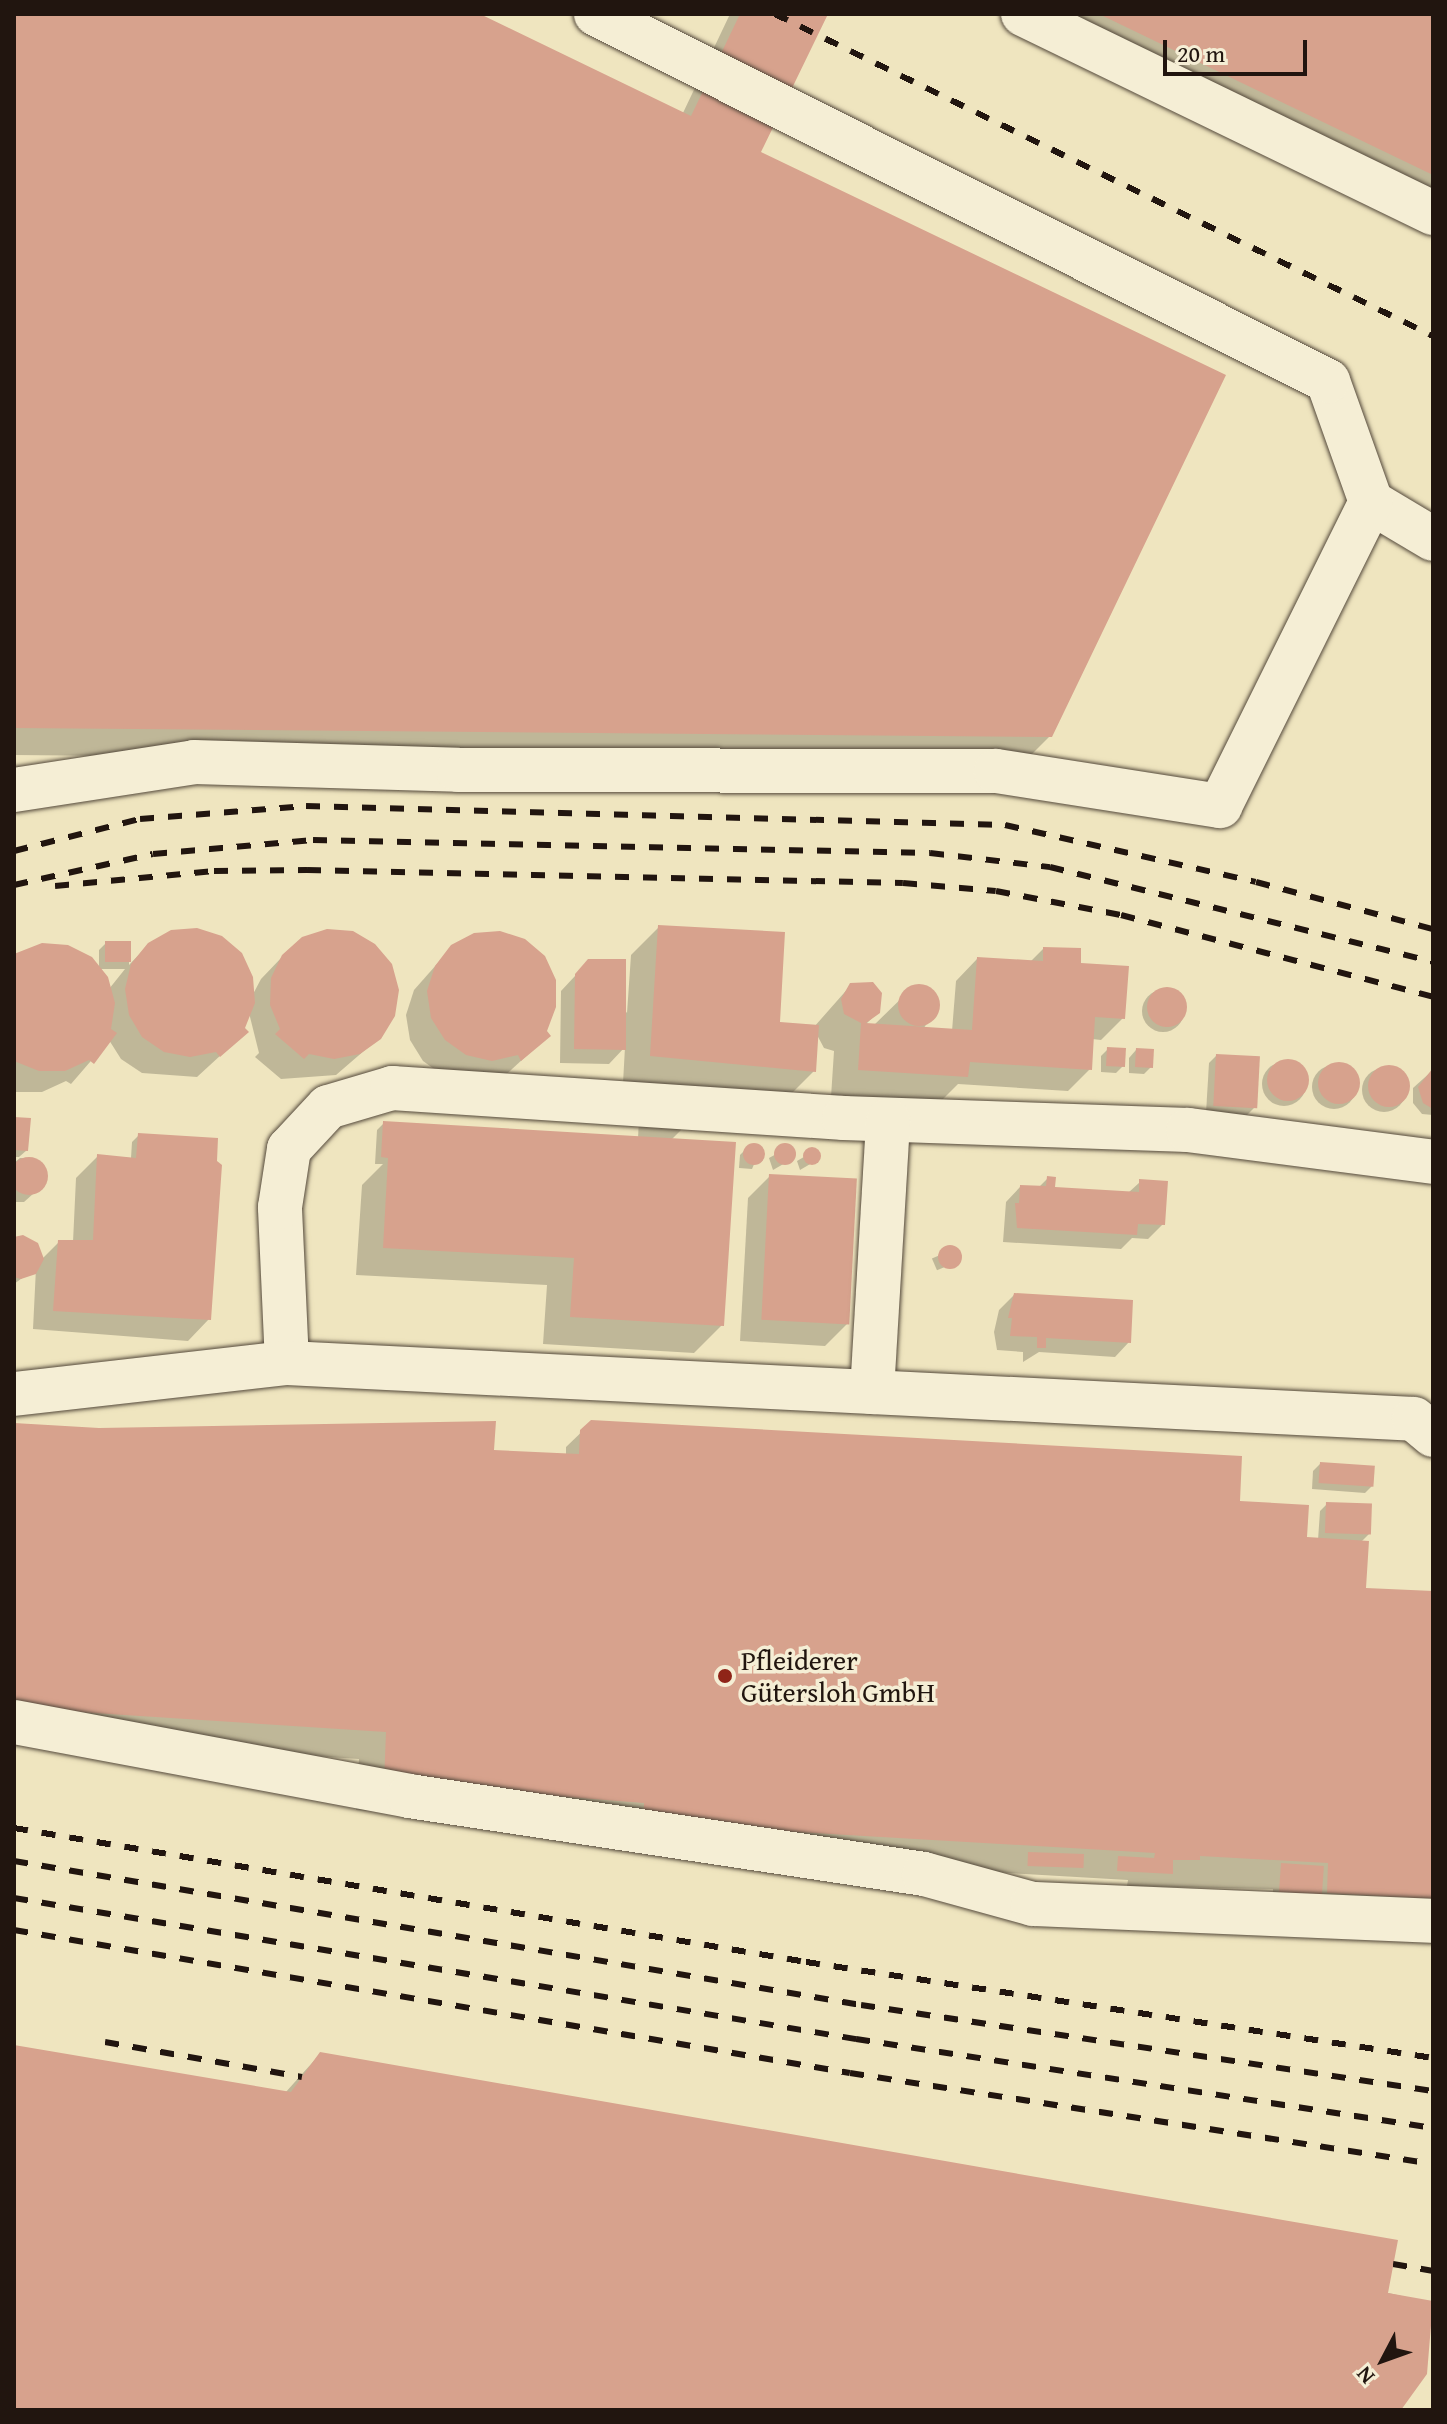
<!DOCTYPE html>
<meta charset="utf-8">
<style>
body{margin:0}
#map{position:relative;width:1447px;height:2424px;overflow:hidden;background:#efe5bf;font-family:"Gentium Book Plus",serif}
div>[style]{position:absolute}
[style*='--x']{left:calc(var(--x)*1px);top:calc(var(--y)*1px);width:calc(var(--w)*1px);rotate:calc(var(--a)*1deg)}
.shadow>*{inset:0;background:#0003;transform-origin:0 0}
.round{border-radius:50%}
.building>*{inset:0;background:#d7a28d;transform-origin:0 0}
.roads{filter:drop-shadow(0 0 2px #54493b) drop-shadow(0 0 2px #54493b)}
.minor>*{height:44px;margin:-22px;padding:0 22px;transform-origin:22px;border-radius:22px;background:#f5eed5}
.rail>*{height:6px;margin-top:-3px;transform-origin:0;background:repeating-linear-gradient(90deg,#21150f 0 14px,transparent 0 28px)}
.dots>*{width:22px;height:22px;translate:-50% -50%;box-sizing:border-box;border:4px solid #f5eed5;border-radius:50%}
span{translate:-50% -50%;white-space:nowrap;text-align:center;line-height:1.15;-webkit-text-stroke:7px #f5eed5;paint-order:stroke}
.poi-label{font-size:28px;color:#21150f}
.left{translate:0 -50%;text-align:left}
.frame{position:absolute;inset:0;border:16px solid #21150f;pointer-events:none}
.north{position:absolute;left:1343px;top:2320px;width:80px;height:80px;-webkit-text-stroke:6px #f5eed5;paint-order:stroke;rotate:229deg;font-size:22px;font-weight:700;line-height:32px;text-align:center;color:#21150f}
.north::after{content:'';display:block;margin:auto;width:28px;height:36px;background:#21150f;clip-path:polygon(50% 0,100% 100%,50% 72%,0 100%)}
.scale{position:absolute;left:1163px;top:40px;width:144px;height:36px;box-sizing:border-box;border:4px solid #21150f;border-top:0;padding-left:10px;font-size:24px;line-height:28px;white-space:nowrap;color:#21150f;-webkit-text-stroke:6px #f5eed5;paint-order:stroke}
</style>
<div id="map">
<div class="shadow">
<i style="clip-path:polygon(14px 14px,473px 14px,682px 115px,730px 14px,826px 14px,759px 152px,1050px 736px,1022px 764px,14px 755px)"></i>
<i style="clip-path:polygon(1013px 14px,1433px 14px,1433px 216px)"></i>
<i style="clip-path:polygon(659px 927px,778px 1024px,814px 1027px,851px 985px,878px 1012px,865px 1025px,873px 1026px,914px 986px,931px 989px,939px 1007px,923px 1029px,952px 1031px,956px 981px,977px 959px,1030px 962px,1043px 949px,1079px 965px,1123px 1018px,1101px 1040px,1092px 1039px,1090px 1069px,1068px 1091px,958px 1084px,938px 1104px,831px 1097px,834px 1051px,824px 1048px,816px 1033px,814px 1071px,786px 1099px,623px 1083px,625px 1047px,609px 1064px,560px 1063px,561px 991px,589px 961px,627px 1013px,631px 955px)"></i>
<i style="clip-path:polygon(106px 943px,129px 943px,129px 965px,149px 944px,252px 996px,261px 979px,283px 956px,380px 1037px,336px 1075px,281px 1079px,255px 1057px,259px 1053px,249px 1013px,243px 1028px,246px 1032px,197px 1077px,142px 1073px,121px 1059px,109px 1040px,71px 1084px,66px 1081px,42px 1092px,14px 1092px,14px 957px,109px 989px,125px 969px,99px 969px,99px 950px)"></i>
<i style="clip-path:polygon(452px 947px,548px 1036px,499px 1081px,444px 1076px,423px 1061px,410px 1040px,406px 1015px,414px 990px)"></i>
<i class="round" style="left:1142px;top:990px;width:42px;height:42px"></i>
<i style="clip-path:polygon(1108px 1049px,1123px 1066px,1116px 1073px,1101px 1072px,1101px 1056px)"></i>
<i style="clip-path:polygon(1136px 1050px,1151px 1067px,1144px 1074px,1129px 1073px,1129px 1058px)"></i>
<i style="clip-path:polygon(1216px 1056px,1254px 1108px,1247px 1115px,1206px 1113px,1209px 1063px)"></i>
<i class="round" style="left:1262px;top:1062px;width:44px;height:44px"></i>
<i class="round" style="left:1312px;top:1065px;width:44px;height:44px"></i>
<i class="round" style="left:1362px;top:1068px;width:44px;height:44px"></i>
<i style="clip-path:polygon(1433px 1070px,1433px 1115px,1422px 1114px,1413px 1103px,1413px 1088px)"></i>
<i style="clip-path:polygon(683px 1095px,681px 1130px,671px 1140px,722px 1325px,694px 1353px,543px 1344px,547px 1285px,356px 1275px,362px 1185px,383px 1164px,375px 1164px,377px 1130px,384px 1123px,638px 1138px,640px 1100px)"></i>
<i style="clip-path:polygon(14px 1119px,27px 1150px,19px 1157px,14px 1157px)"></i>
<i style="clip-path:polygon(139px 1135px,209px 1319px,188px 1341px,33px 1329px,36px 1268px,14px 1284px,14px 1240px,40px 1261px,59px 1242px,73px 1242px,76px 1178px,98px 1156px,131px 1158px,132px 1142px)"></i>
<i style="clip-path:polygon(789px 1147px,792px 1159px,773px 1170px,769px 1158px)"></i>
<i style="clip-path:polygon(747px 1148px,761px 1148px,752px 1169px,739px 1168px,740px 1155px)"></i>
<i style="clip-path:polygon(814px 1151px,817px 1160px,800px 1170px,797px 1161px)"></i>
<i style="clip-path:polygon(20px 1158px,35px 1159px,44px 1170px,43px 1185px,24px 1202px,14px 1202px,14px 1163px)"></i>
<i style="clip-path:polygon(770px 1176px,847px 1324px,825px 1346px,740px 1341px,748px 1198px)"></i>
<i style="clip-path:polygon(1048px 1178px,1053px 1189px,1128px 1193px,1140px 1182px,1163px 1224px,1148px 1239px,1132px 1238px,1121px 1249px,1003px 1242px,1006px 1202px,1020px 1187px,1038px 1188px)"></i>
<i style="left:954px;top:1249px;width:13px;height:24px;rotate:67deg"></i>
<i style="clip-path:polygon(1014px 1295px,1129px 1342px,1115px 1357px,1039px 1352px,1023px 1362px,1023px 1352px,997px 1350px,994px 1332px,999px 1310px)"></i>
<i style="clip-path:polygon(592px 1422px,1237px 1502px,1305px 1539px,1318px 1540px,1320px 1511px,1327px 1504px,1369px 1534px,1361px 1542px,1364px 1589px,1433px 1593px,1433px 1928px,1273px 1899px,1273px 1889px,1127px 1886px,1128px 1880px,616px 1850px,617px 1830px,356px 1810px,359px 1759px,14px 1737px,14px 1425px,566px 1456px,566px 1447px)"></i>
<i style="clip-path:polygon(1320px 1464px,1372px 1486px,1365px 1493px,1312px 1489px,1313px 1471px)"></i>
<i style="clip-path:polygon(14px 2047px,285px 2093px,320px 2054px,1433px 2303px,1425px 2374px,1398px 2410px,14px 2410px)"></i>
</div>
<div class="building">
<i style="clip-path:polygon(14px 14px,480px 14px,691px 116px,740px 14px,828px 14px,761px 152px,1226px 375px,1052px 737px,14px 728px)"></i>
<i style="clip-path:polygon(1099px 14px,1433px 14px,1433px 175px)"></i>
<i style="clip-path:polygon(658px 925px,785px 932px,780px 1022px,819px 1025px,816px 1072px,650px 1056px)"></i>
<i style="clip-path:polygon(197px 928px,222px 936px,242px 953px,253px 977px,255px 1003px,245px 1028px,249px 1032px,220px 1057px,216px 1052px,190px 1057px,164px 1052px,142px 1037px,129px 1015px,125px 989px,131px 964px,148px 943px,171px 930px)"></i>
<i style="clip-path:polygon(327px 929px,353px 931px,375px 944px,392px 964px,399px 990px,395px 1016px,381px 1039px,360px 1054px,334px 1059px,309px 1054px,304px 1059px,275px 1034px,280px 1029px,270px 1005px,271px 978px,282px 955px,302px 937px)"></i>
<i style="clip-path:polygon(500px 931px,525px 939px,545px 956px,556px 980px,556px 1007px,547px 1031px,551px 1036px,521px 1061px,518px 1055px,492px 1061px,466px 1055px,445px 1040px,431px 1018px,427px 991px,435px 966px,451px 945px,474px 933px)"></i>
<i style="left:105px;top:941px;width:26px;height:21px"></i>
<i style="clip-path:polygon(42px 943px,68px 945px,92px 957px,108px 977px,115px 1003px,111px 1029px,117px 1033px,94px 1064px,89px 1060px,65px 1071px,39px 1071px,14px 1061px,14px 954px)"></i>
<i style="clip-path:polygon(1043px 947px,1081px 948px,1081px 963px,1129px 966px,1125px 1019px,1095px 1017px,1092px 1070px,970px 1062px,968px 1077px,858px 1070px,861px 1023px,844px 1014px,841px 999px,850px 983px,873px 982px,882px 993px,880px 1013px,866px 1023px,972px 1030px,977px 957px,1043px 961px)"></i>
<i style="clip-path:polygon(588px 959px,626px 959px,626px 1050px,574px 1049px,575px 974px)"></i>
<i class="round" style="left:898px;top:984px;width:42px;height:42px"></i>
<i class="round" style="left:1147px;top:987px;width:40px;height:40px"></i>
<i style="left:1107px;top:1047px;width:19px;height:19px;rotate:3deg"></i>
<i style="left:1136px;top:1048px;width:18px;height:19px;rotate:3deg"></i>
<i style="left:1216px;top:1054px;width:44px;height:52px;rotate:3deg"></i>
<i class="round" style="left:1267px;top:1059px;width:42px;height:42px"></i>
<i class="round" style="left:1318px;top:1062px;width:42px;height:42px"></i>
<i class="round" style="left:1368px;top:1065px;width:42px;height:42px"></i>
<i style="clip-path:polygon(1433px 1068px,1433px 1109px,1423px 1103px,1418px 1087px)"></i>
<i style="clip-path:polygon(14px 1117px,31px 1118px,28px 1151px,14px 1150px)"></i>
<i style="clip-path:polygon(383px 1121px,736px 1142px,724px 1326px,570px 1317px,574px 1258px,383px 1248px,388px 1158px,381px 1157px)"></i>
<i style="clip-path:polygon(138px 1133px,218px 1138px,217px 1161px,222px 1165px,211px 1320px,53px 1311px,58px 1240px,93px 1240px,97px 1154px,136px 1158px)"></i>
<i class="round" style="left:743px;top:1143px;width:22px;height:22px"></i>
<i class="round" style="left:774px;top:1143px;width:22px;height:22px"></i>
<i class="round" style="left:803px;top:1147px;width:18px;height:18px"></i>
<i class="round" style="left:10px;top:1157px;width:38px;height:38px"></i>
<i style="left:769px;top:1174px;width:88px;height:146px;rotate:3deg"></i>
<i style="clip-path:polygon(1047px 1176px,1056px 1177px,1055px 1187px,1139px 1192px,1139px 1179px,1168px 1181px,1165px 1225px,1138px 1224px,1137px 1235px,1017px 1228px,1015px 1203px,1019px 1203px,1020px 1185px,1046px 1186px)"></i>
<i style="clip-path:polygon(23px 1235px,38px 1243px,44px 1259px,36px 1274px,21px 1279px,14px 1277px,14px 1237px)"></i>
<i class="round" style="left:938px;top:1245px;width:24px;height:24px"></i>
<i style="clip-path:polygon(1014px 1293px,1133px 1300px,1131px 1343px,1046px 1338px,1046px 1348px,1037px 1348px,1037px 1337px,1010px 1336px,1012px 1318px,1008px 1318px)"></i>
<i style="clip-path:polygon(591px 1420px,1242px 1456px,1240px 1501px,1309px 1505px,1307px 1537px,1369px 1541px,1366px 1588px,1433px 1591px,1433px 1899px,1327px 1893px,1328px 1863px,1200px 1856px,1200px 1860px,1173px 1860px,1173px 1874px,1117px 1871px,1118px 1856px,1154px 1858px,1155px 1853px,643px 1823px,644px 1803px,384px 1783px,386px 1732px,16px 1708px,14px 1423px,99px 1428px,496px 1421px,494px 1450px,579px 1454px,580px 1430px)"></i>
<i style="left:1320px;top:1462px;width:55px;height:21px;rotate:4deg"></i>
<i style="left:1326px;top:1502px;width:46px;height:31px;rotate:2deg"></i>
<i style="left:1028px;top:1852px;width:56px;height:14px;rotate:2deg"></i>
<i style="left:1281px;top:1863px;width:43px;height:30px;rotate:4deg"></i>
<i style="clip-path:polygon(14px 2045px,291px 2092px,320px 2052px,1398px 2240px,1388px 2293px,1433px 2301px,1427px 2374px,1401px 2410px,14px 2410px)"></i>
</div>
<div class="roads">
<div class="minor">
<i style="--x:1023;--y:14;--w:456;--a:25.9"></i>
<i style="--x:1371;--y:502;--w:72;--a:30.8"></i>
<i style="--x:14;--y:790;--w:182;--a:-8.8"></i>
<i style="--x:194;--y:762;--w:264;--a:1.7"></i>
<i style="--x:458;--y:770;--w:538;--a:0.11"></i>
<i style="--x:996;--y:771;--w:227;--a:8.9"></i>
<i style="--x:1220;--y:806;--w:339;--a:-63.6"></i>
<i style="--x:1371;--y:502;--w:128;--a:-109.6"></i>
<i style="--x:1328;--y:381;--w:819;--a:-153.37"></i>
<i style="--x:287;--y:1363;--w:156;--a:-92.6"></i>
<i style="--x:280;--y:1207;--w:59;--a:-81.2"></i>
<i style="--x:289;--y:1149;--w:57;--a:-47.1"></i>
<i style="--x:328;--y:1107;--w:67;--a:-16.5"></i>
<i style="--x:392;--y:1088;--w:453;--a:3.8"></i>
<i style="--x:844;--y:1118;--w:344;--a:2"></i>
<i style="--x:1188;--y:1130;--w:247;--a:7.4"></i>
<i style="--x:872;--y:1392;--w:272;--a:-86.6"></i>
<i style="--x:14;--y:1394;--w:275;--a:-6.5"></i>
<i style="--x:287;--y:1363;--w:1128;--a:2.84"></i>
<i style="--x:1414;--y:1419;--w:25;--a:40"></i>
<i style="--x:14;--y:1722;--w:402;--a:10.6"></i>
<i style="--x:409;--y:1796;--w:521;--a:8.61"></i>
<i style="--x:924;--y:1874;--w:113;--a:15.4"></i>
<i style="--x:1033;--y:1904;--w:400;--a:2.4"></i>
</div>
</div>
<div class="rail">
<i style="--x:775;--y:14;--w:733;--a:26.08"></i>
<i style="--x:14;--y:851;--w:130;--a:-14.3"></i>
<i style="--x:140;--y:819;--w:167;--a:-4.5"></i>
<i style="--x:306;--y:806;--w:699;--a:1.56"></i>
<i style="--x:1005;--y:825;--w:257;--a:12.8"></i>
<i style="--x:1256;--y:882;--w:183;--a:14.9"></i>
<i style="--x:14;--y:885;--w:142;--a:-12.6"></i>
<i style="--x:153;--y:854;--w:161;--a:-5"></i>
<i style="--x:313;--y:840;--w:617;--a:1.21"></i>
<i style="--x:930;--y:853;--w:121;--a:6.7"></i>
<i style="--x:1050;--y:867;--w:395;--a:13.9"></i>
<i style="--x:55;--y:886;--w:160;--a:-5.4"></i>
<i style="--x:214;--y:871;--w:93;--a:-0.6"></i>
<i style="--x:307;--y:870;--w:596;--a:1.25"></i>
<i style="--x:903;--y:883;--w:93;--a:4.9"></i>
<i style="--x:996;--y:891;--w:127;--a:10.9"></i>
<i style="--x:1121;--y:915;--w:323;--a:14.7"></i>
<i style="--x:14;--y:1828;--w:803;--a:9.6"></i>
<i style="--x:806;--y:1962;--w:634;--a:8.7"></i>
<i style="--x:14;--y:1861;--w:859;--a:9.65"></i>
<i style="--x:861;--y:2005;--w:578;--a:8.55"></i>
<i style="--x:14;--y:1898;--w:854;--a:9.51"></i>
<i style="--x:856;--y:2039;--w:584;--a:8.77"></i>
<i style="--x:14;--y:1930;--w:848;--a:9.71"></i>
<i style="--x:850;--y:2073;--w:590;--a:8.87"></i>
<i style="--x:105;--y:2042;--w:200;--a:10.1"></i>
<i style="--x:1393;--y:2264;--w:41;--a:9.9"></i>
</div>
<div class="dots">
<i style="left:725px;top:1676px;background:#8f2418"></i>
</div>
<div class="poi-label">
<span class="left" style="left:741px;top:1676px">Pfleiderer<br>Gütersloh GmbH</span>
</div>
<div class="frame"></div>
<div class="north">N</div>
<div class="scale">20 m</div>
</div>
